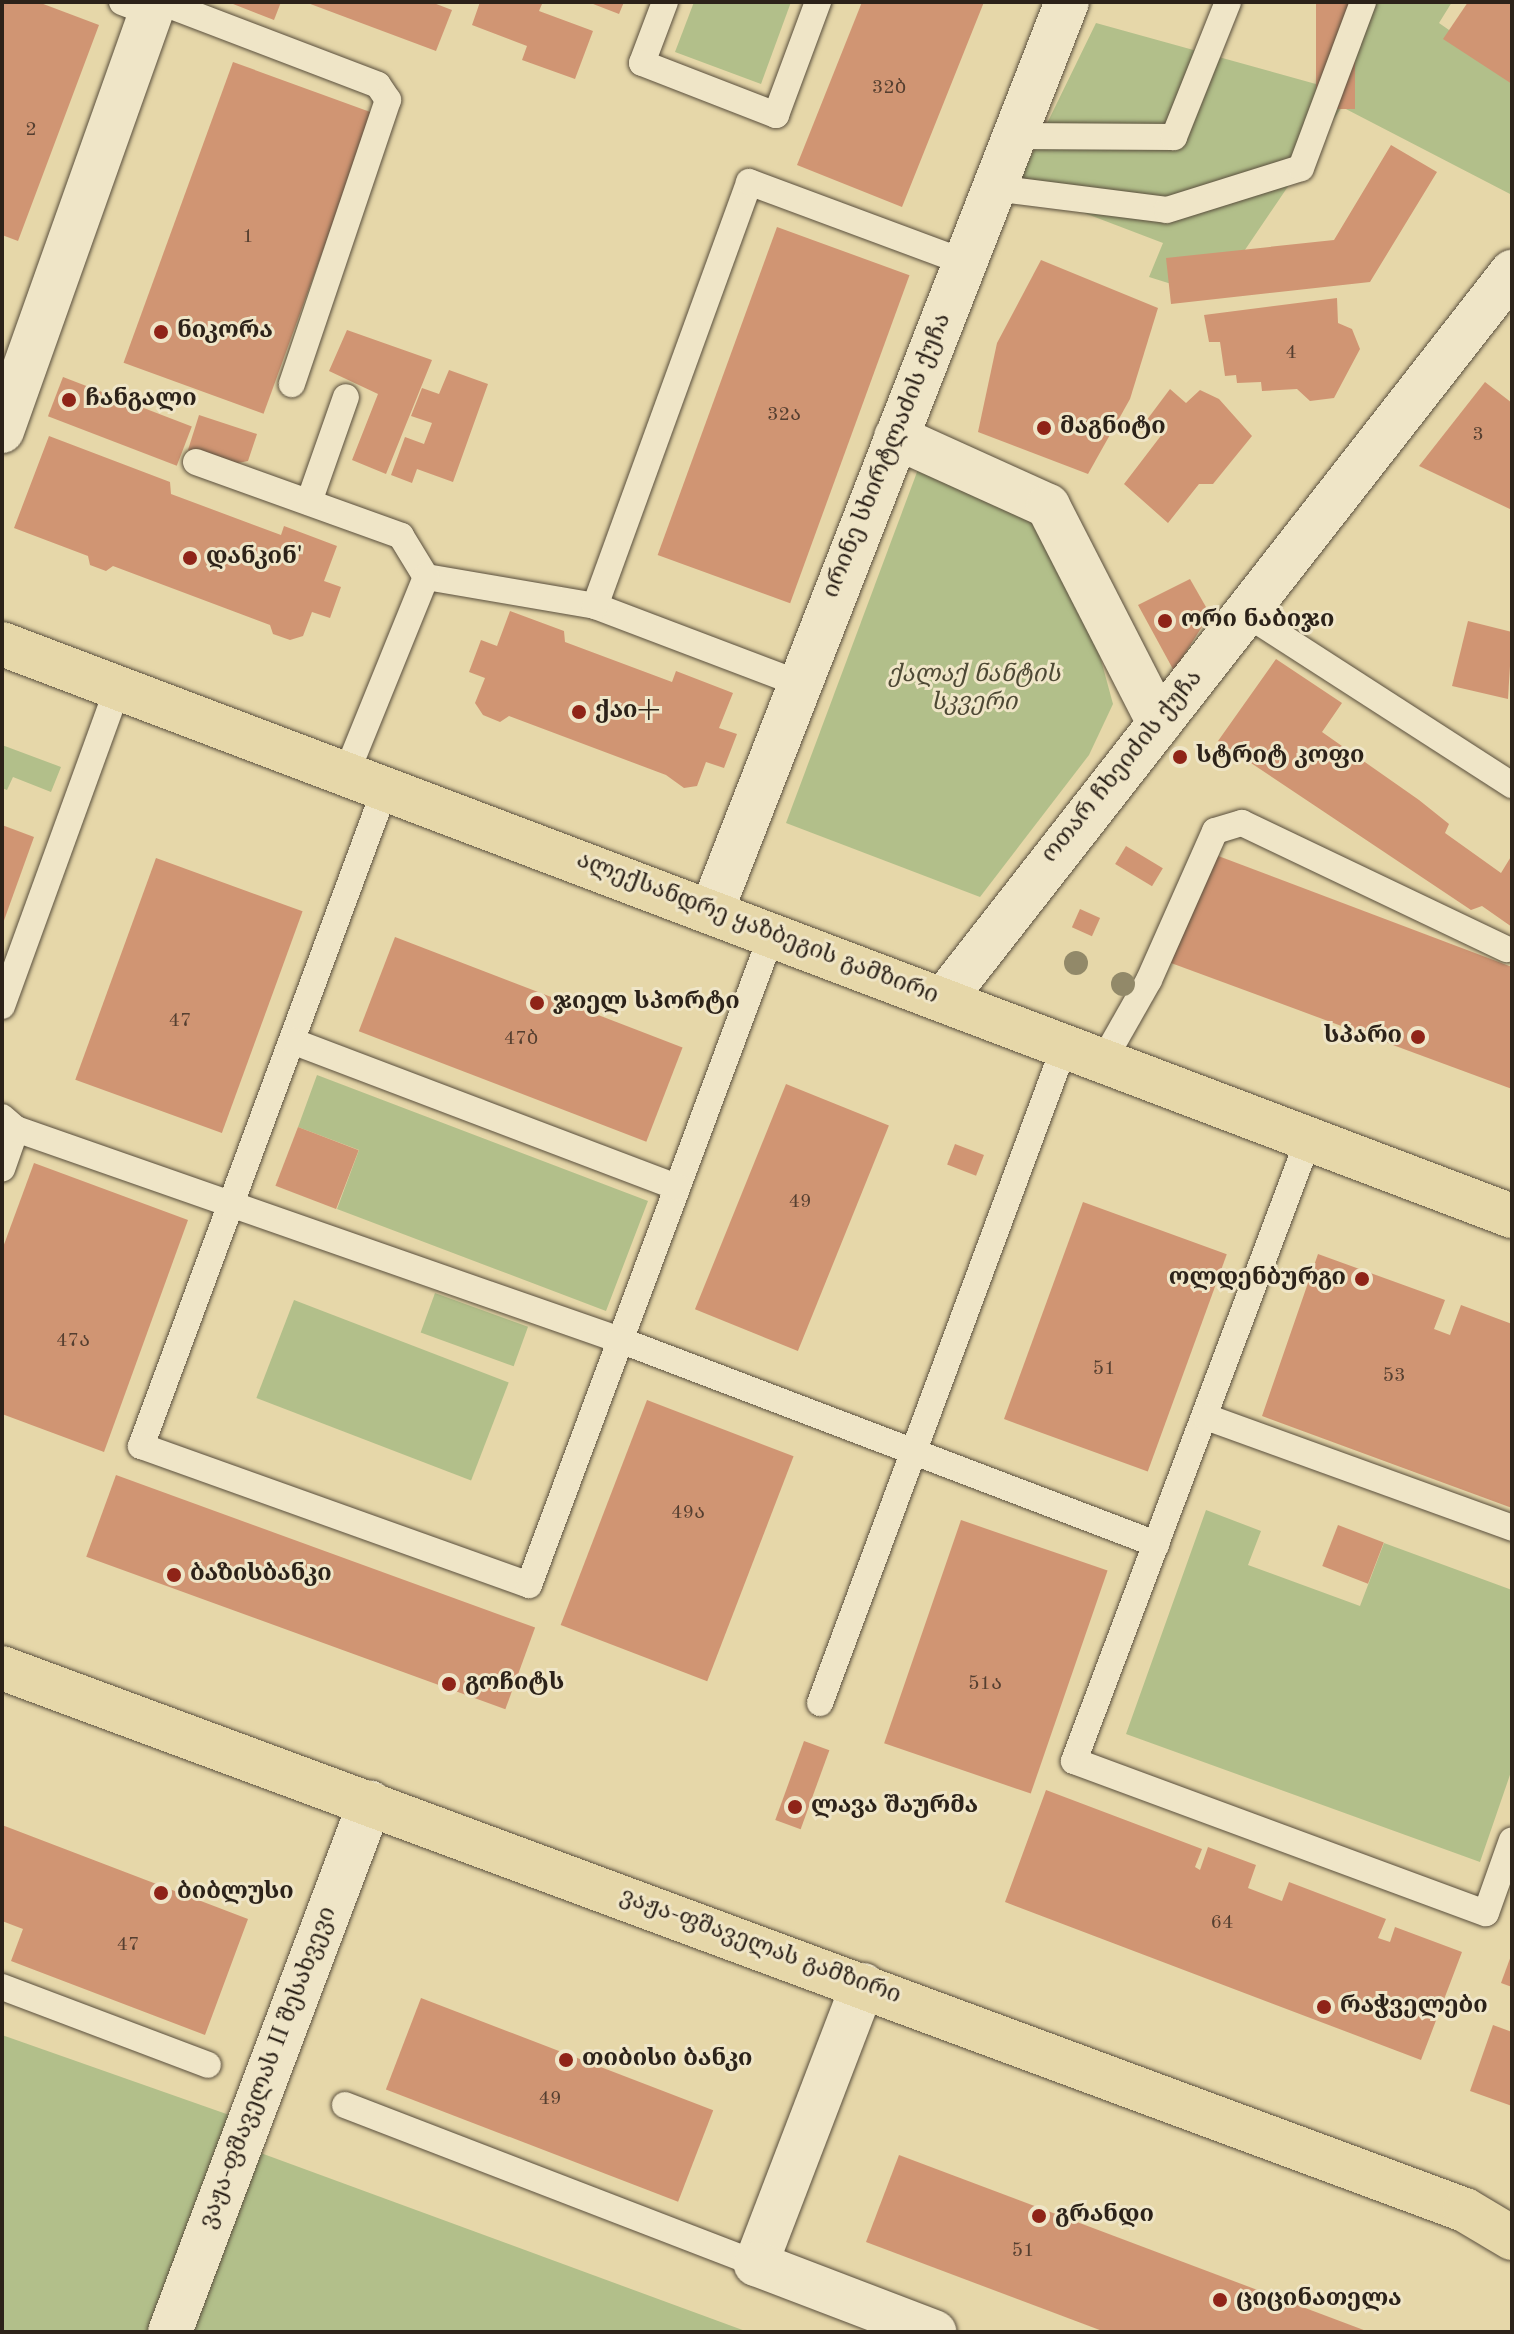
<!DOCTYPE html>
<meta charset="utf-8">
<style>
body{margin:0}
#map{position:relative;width:1514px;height:2334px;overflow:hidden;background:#e6d7a9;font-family:"Old Standard TT","Noto Serif Georgian",serif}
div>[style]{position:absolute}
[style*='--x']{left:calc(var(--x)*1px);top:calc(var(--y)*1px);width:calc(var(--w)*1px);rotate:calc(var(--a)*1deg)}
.green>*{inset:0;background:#b2bf8a;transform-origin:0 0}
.building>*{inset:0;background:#d09573;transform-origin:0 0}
.roads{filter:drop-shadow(0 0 2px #5a4f3d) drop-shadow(0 0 2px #5a4f3d)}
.lane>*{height:26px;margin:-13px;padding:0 13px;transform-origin:13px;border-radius:13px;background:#efe5c7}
.street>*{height:44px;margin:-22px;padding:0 22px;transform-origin:22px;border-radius:22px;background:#efe5c7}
.primary>*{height:44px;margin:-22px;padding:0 22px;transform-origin:22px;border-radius:22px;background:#e6d7a9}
.trees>*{width:24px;height:24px;margin:-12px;border-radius:50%;background:#928969}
.dots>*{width:22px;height:22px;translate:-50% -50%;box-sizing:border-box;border:4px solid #efe5c7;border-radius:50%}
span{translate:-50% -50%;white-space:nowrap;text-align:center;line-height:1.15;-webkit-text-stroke:6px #efe5c7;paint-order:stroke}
.number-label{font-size:20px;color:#553f30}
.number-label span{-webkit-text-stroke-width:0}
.poi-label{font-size:24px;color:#2c2219;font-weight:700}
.left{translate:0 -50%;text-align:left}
.right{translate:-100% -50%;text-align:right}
.street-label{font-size:24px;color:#2c2219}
.park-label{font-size:24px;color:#4e4935;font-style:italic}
.frame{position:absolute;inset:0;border:4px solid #2c2219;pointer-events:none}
</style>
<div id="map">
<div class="green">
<i style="clip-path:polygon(694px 2px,791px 2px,761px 84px,675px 52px)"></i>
<i style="clip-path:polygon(1377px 2px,1452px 2px,1439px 23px,1512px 74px,1512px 195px,1342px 107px,1213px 297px,1149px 277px,1163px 243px,1016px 187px,1096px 23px,1341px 91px)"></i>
<i style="clip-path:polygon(923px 456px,1031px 510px,1085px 601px,1113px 704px,1089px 755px,980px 897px,786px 823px)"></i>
<i style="clip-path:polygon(2px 745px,61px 767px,51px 792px,13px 777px,7px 790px,2px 788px)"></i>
<i style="clip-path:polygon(317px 1075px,648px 1201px,606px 1311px,337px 1209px,359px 1150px,298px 1127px)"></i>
<i style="left:435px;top:1293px;width:99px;height:42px;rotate:20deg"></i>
<i style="left:294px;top:1300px;width:230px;height:105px;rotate:21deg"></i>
<i style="clip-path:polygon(1206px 1510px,1261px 1531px,1248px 1565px,1360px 1606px,1384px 1543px,1512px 1590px,1512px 1769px,1480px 1862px,1126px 1734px)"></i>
<i style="clip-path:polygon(2px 2035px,235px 2117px,156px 2332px,2px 2332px)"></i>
<i style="clip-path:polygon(258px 2152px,748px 2332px,192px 2332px)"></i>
</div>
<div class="building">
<i style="clip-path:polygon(2px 2px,38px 2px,99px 25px,18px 241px,2px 235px)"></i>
<i style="clip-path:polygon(228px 2px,281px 2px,274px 20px)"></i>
<i style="clip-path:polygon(305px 2px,431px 2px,452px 10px,436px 51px)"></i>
<i style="clip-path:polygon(480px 2px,536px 2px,542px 4px,539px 11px,593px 31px,575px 79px,522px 60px,527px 46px,472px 25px)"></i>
<i style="clip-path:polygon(588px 2px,624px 2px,619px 14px)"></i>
<i style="clip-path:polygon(862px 2px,984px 2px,902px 207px,797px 165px)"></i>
<i style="left:1316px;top:2px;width:39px;height:107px"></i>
<i style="clip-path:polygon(1468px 2px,1512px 2px,1512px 84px,1443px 39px)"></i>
<i style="left:233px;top:62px;width:149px;height:320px;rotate:20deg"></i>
<i style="clip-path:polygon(1391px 145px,1437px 172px,1370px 282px,1171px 304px,1166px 258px,1334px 240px)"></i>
<i style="left:777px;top:227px;width:141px;height:349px;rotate:20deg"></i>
<i style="clip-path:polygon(1041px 260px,1158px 308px,1130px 399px,1088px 474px,978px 432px,997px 343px)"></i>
<i style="clip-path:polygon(1337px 298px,1338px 323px,1352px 329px,1360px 349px,1334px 398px,1310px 401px,1297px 389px,1262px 391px,1261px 382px,1237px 383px,1236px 375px,1225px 376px,1220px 342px,1209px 342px,1204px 315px)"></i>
<i style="clip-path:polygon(347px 330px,432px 360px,386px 474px,352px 460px,378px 394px,329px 371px)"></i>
<i style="clip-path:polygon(449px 370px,488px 384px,453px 482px,417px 469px,412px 483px,391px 475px,405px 437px,424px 444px,432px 423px,411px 416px,422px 388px,439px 394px)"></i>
<i style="left:63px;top:377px;width:138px;height:42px;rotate:21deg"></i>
<i style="clip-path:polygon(1485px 382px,1512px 403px,1512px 510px,1419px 466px)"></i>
<i style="clip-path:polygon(1170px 389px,1186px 403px,1200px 390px,1219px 399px,1252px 436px,1213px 484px,1199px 484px,1168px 523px,1124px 484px,1163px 433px,1146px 421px)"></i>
<i style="clip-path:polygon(199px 415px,257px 434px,248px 461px,233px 464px,188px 450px)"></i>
<i style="clip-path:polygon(49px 436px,170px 482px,171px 494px,281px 535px,284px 526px,337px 546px,324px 581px,341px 587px,330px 618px,312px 612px,303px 636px,290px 640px,273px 634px,270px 625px,113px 566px,106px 571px,90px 565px,88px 556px,14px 528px)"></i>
<i style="clip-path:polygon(1190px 579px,1210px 614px,1174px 671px,1138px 605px)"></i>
<i style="clip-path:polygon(510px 611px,564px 631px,565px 642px,672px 682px,676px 671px,733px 693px,719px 728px,737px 734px,724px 768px,706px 762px,697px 786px,684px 788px,666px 775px,509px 716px,500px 722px,483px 715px,475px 703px,485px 678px,469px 672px,481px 640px,497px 646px)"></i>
<i style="clip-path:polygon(1468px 621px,1512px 632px,1508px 699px,1452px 686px)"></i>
<i style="clip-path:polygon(1276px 659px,1342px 703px,1322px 732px,1419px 800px,1449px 824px,1445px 833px,1501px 873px,1512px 855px,1512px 927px,1482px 906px,1471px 910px,1218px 741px)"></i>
<i style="clip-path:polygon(2px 825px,34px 837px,2px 926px)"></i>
<i style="left:1126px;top:846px;width:43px;height:21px;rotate:31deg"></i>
<i style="clip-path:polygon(1213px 854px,1512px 967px,1512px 1089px,1171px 963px)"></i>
<i style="left:156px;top:858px;width:156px;height:236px;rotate:20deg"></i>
<i style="left:1080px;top:909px;width:22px;height:20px;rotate:24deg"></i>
<i style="left:395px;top:937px;width:308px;height:101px;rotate:21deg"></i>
<i style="left:786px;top:1084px;width:111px;height:243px;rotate:22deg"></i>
<i style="left:298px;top:1127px;width:65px;height:63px;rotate:21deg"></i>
<i style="left:955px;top:1144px;width:31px;height:22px;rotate:21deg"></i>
<i style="clip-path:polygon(34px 1163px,188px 1220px,104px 1452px,2px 1414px,2px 1250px)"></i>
<i style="left:1083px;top:1202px;width:153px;height:231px;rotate:20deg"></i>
<i style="clip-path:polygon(1318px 1254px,1445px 1300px,1434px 1329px,1450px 1335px,1461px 1305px,1512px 1324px,1512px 1508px,1262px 1416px)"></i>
<i style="left:647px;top:1400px;width:157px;height:241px;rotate:21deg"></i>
<i style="left:116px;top:1475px;width:446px;height:87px;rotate:20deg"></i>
<i style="left:961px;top:1520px;width:155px;height:236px;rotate:19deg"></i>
<i style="left:1338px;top:1525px;width:49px;height:44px;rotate:21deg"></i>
<i style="left:804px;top:1741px;width:27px;height:84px;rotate:20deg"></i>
<i style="clip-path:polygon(1046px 1790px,1202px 1849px,1195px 1867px,1200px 1870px,1208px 1847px,1256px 1865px,1248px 1888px,1282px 1901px,1289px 1882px,1386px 1919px,1378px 1938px,1390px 1942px,1395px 1927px,1462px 1952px,1421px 2060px,1005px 1902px)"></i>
<i style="clip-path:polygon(2px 1825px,248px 1919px,205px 2035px,11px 1961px,23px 1929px,2px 1921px)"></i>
<i style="clip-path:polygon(1512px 1953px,1512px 1987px,1501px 1983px)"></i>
<i style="left:421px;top:1998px;width:313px;height:98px;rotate:21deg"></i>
<i style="clip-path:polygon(1493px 2025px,1512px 2032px,1512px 2106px,1470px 2091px)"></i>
<i style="clip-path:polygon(899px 2155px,1369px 2332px,1105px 2332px,1004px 2294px,866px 2242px)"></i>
</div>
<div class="roads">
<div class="lane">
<i style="--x:122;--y:2;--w:31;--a:21"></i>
<i style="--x:161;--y:2;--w:232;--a:20.9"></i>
<i style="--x:378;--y:85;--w:18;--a:56"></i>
<i style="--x:388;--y:100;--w:300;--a:108.7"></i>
<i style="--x:665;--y:2;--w:65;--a:110.7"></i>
<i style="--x:642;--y:63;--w:144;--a:21.2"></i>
<i style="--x:776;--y:115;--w:121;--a:-69.6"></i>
<i style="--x:1015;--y:136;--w:159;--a:0.4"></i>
<i style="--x:1174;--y:137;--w:145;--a:-68.2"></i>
<i style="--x:994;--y:188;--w:174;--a:7.2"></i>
<i style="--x:1167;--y:210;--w:140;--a:-17.4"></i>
<i style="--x:1301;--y:168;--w:177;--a:-69.5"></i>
<i style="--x:196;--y:462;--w:218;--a:19.8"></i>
<i style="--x:401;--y:536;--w:48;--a:58.6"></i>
<i style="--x:426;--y:577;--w:171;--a:9.7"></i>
<i style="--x:595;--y:606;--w:217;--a:20.8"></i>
<i style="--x:309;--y:502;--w:111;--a:-70.6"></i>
<i style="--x:595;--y:606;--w:451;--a:-70"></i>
<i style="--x:749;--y:182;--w:229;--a:20.4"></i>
<i style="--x:1245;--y:613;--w:318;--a:32.8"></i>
<i style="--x:346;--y:774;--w:213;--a:-67.9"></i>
<i style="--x:385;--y:789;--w:701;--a:110.37"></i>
<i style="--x:141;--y:1446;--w:412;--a:19.7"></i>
<i style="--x:529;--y:1585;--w:695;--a:-69.53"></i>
<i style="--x:2;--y:1006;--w:338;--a:-70"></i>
<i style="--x:292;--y:1041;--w:412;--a:20.8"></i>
<i style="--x:1103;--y:1061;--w:93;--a:-60.4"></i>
<i style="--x:1149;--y:980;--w:163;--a:-66.1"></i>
<i style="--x:1215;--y:831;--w:28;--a:-17"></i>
<i style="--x:1242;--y:823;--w:293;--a:25.5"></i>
<i style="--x:2;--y:1117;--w:18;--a:41"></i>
<i style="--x:16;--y:1129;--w:42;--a:109.3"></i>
<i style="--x:16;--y:1129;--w:640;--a:19.26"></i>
<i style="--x:620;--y:1340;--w:574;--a:20.84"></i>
<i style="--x:1309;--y:1138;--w:666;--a:110.67"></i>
<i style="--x:1074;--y:1761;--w:439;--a:20.3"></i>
<i style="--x:1486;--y:1913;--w:77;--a:-70.4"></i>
<i style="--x:1206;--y:1417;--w:326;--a:19.9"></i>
<i style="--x:820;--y:1703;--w:702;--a:-69.58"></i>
<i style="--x:2;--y:1987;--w:220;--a:20.7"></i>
<i style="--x:345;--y:2105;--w:441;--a:21.1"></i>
</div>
<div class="street">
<i style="--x:2;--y:431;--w:455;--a:-70.4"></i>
<i style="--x:896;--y:437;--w:167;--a:24.4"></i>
<i style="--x:1048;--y:506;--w:244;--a:62.9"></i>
<i style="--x:712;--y:910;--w:975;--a:-68.65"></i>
<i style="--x:944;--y:999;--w:923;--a:-52"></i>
<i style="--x:863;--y:1985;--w:299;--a:111"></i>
<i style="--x:756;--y:2264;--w:191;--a:20.9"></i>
<i style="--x:170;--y:2332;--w:566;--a:-69.29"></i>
</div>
<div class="primary">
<i style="--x:2;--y:644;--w:1615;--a:20.75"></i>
<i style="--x:2;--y:1668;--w:1560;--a:20.33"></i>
<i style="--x:1465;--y:2210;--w:55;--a:30.8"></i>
</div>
</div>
<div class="trees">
<i style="left:1076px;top:963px"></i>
<i style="left:1123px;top:984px"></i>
</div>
<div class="dots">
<i style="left:161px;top:332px;background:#8f2418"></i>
<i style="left:69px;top:400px;background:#8f2418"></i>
<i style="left:1044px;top:428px;background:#8f2418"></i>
<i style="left:190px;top:558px;background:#8f2418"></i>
<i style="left:1165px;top:621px;background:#8f2418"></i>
<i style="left:579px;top:712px;background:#8f2418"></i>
<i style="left:1180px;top:757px;background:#8f2418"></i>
<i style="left:537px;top:1003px;background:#8f2418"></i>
<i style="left:1418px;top:1037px;background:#8f2418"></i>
<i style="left:1362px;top:1279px;background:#8f2418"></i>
<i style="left:174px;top:1575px;background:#8f2418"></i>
<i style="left:449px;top:1684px;background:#8f2418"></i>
<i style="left:795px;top:1807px;background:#8f2418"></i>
<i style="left:161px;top:1893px;background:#8f2418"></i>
<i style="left:1324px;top:2007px;background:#8f2418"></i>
<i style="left:566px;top:2060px;background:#8f2418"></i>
<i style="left:1039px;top:2216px;background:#8f2418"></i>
<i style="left:1220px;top:2300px;background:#8f2418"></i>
</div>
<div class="number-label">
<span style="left:889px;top:88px">32ბ</span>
<span style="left:31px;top:130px">2</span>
<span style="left:248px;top:237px">1</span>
<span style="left:1291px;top:353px">4</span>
<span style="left:784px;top:415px">32ა</span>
<span style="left:1478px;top:435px">3</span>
<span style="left:180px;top:1021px">47</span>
<span style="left:521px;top:1039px">47ბ</span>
<span style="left:800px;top:1202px">49</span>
<span style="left:73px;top:1341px">47ა</span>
<span style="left:1104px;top:1369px">51</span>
<span style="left:1394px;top:1376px">53</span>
<span style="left:688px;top:1513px">49ა</span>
<span style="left:985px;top:1684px">51ა</span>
<span style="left:1222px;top:1923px">64</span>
<span style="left:128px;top:1945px">47</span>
<span style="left:550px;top:2099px">49</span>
<span style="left:1023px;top:2251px">51</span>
</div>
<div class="poi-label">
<span class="left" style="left:177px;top:332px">ნიკორა</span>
<span class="left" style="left:85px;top:400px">ჩანგალი</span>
<span class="left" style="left:1060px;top:428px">მაგნიტი</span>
<span class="left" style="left:206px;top:558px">დანკინ'</span>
<span class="left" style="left:1181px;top:621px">ორი ნაბიჯი</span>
<span class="left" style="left:595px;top:712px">ქაი+</span>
<span class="left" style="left:1196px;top:757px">სტრიტ კოფი</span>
<span class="left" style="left:553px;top:1003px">ჯიელ სპორტი</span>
<span class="right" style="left:1402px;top:1037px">სპარი</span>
<span class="right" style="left:1346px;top:1279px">ოლდენბურგი</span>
<span class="left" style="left:190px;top:1575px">ბაზისბანკი</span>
<span class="left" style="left:465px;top:1684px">გოჩიტს</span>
<span class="left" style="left:811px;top:1807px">ლავა შაურმა</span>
<span class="left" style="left:177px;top:1893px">ბიბლუსი</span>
<span class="left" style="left:1340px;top:2007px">რაჭველები</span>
<span class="left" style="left:582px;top:2060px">თიბისი ბანკი</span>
<span class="left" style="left:1055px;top:2216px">გრანდი</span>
<span class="left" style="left:1236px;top:2300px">ციცინათელა</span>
</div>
<div class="street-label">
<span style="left:888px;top:456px;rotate:-68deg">ირინე სხირტლაძის ქუჩა</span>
<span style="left:1123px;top:767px;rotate:-51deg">ოთარ ჩხეიძის ქუჩა</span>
<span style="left:757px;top:929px;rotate:21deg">ალექსანდრე ყაზბეგის გამზირი</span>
<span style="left:760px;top:1947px;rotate:20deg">ვაჟა-ფშაველას გამზირი</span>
<span style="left:269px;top:2068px;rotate:-69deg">ვაჟა-ფშაველას II შესახვევი</span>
</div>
<div class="park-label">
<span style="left:974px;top:690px">ქალაქ ნანტის<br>სკვერი</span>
</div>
<div class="frame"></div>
</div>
